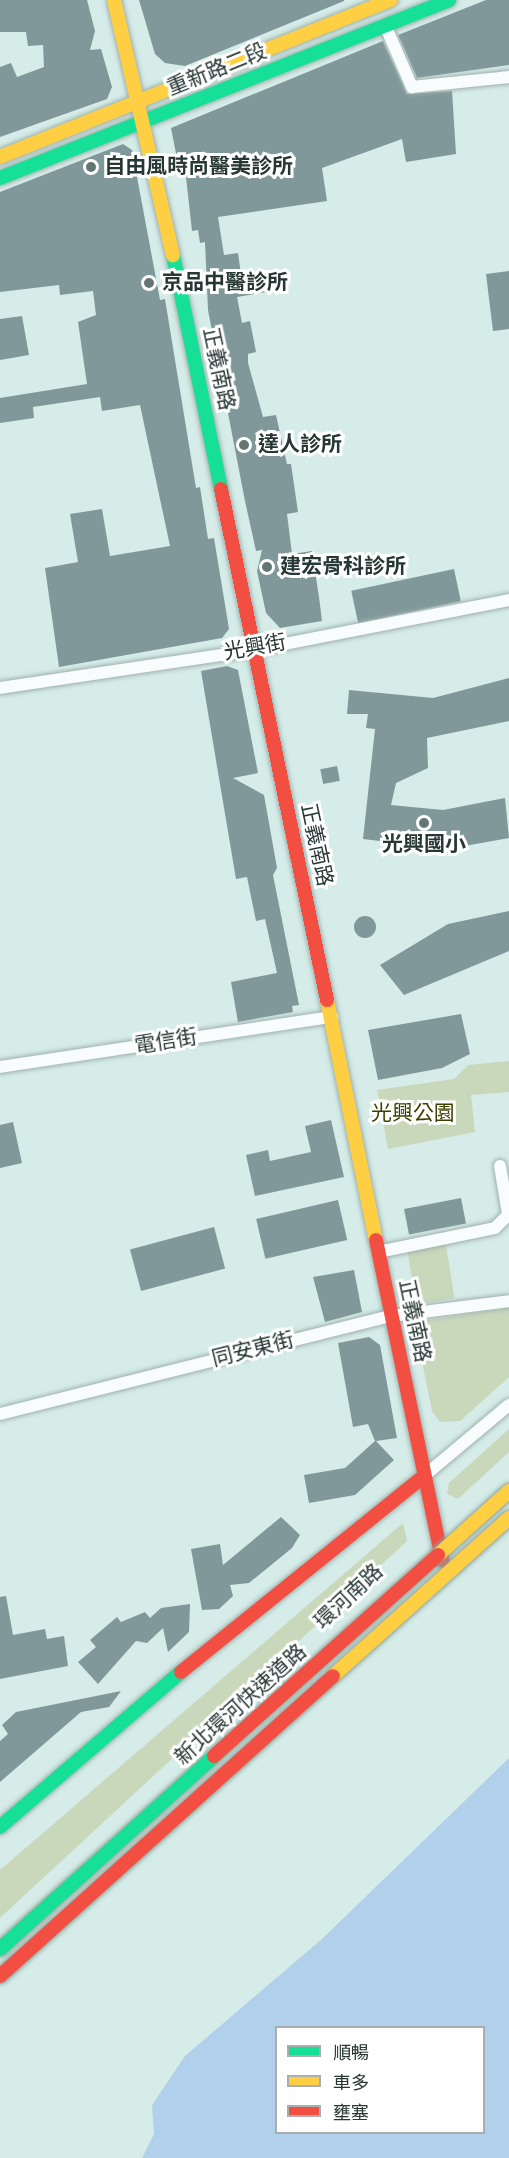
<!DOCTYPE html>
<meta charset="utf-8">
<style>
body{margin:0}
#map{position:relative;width:509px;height:2158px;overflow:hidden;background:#d5ece8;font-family:"Alegreya Sans","Noto Sans TC",sans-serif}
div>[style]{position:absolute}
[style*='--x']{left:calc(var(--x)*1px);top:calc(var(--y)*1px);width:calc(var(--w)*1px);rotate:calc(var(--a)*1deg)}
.green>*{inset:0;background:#c9d7bb;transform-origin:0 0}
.water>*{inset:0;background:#b0d0ec}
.building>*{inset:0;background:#81989a;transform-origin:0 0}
.round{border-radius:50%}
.roads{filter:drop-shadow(0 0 2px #9fb1ae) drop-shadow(0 0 2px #9fb1ae)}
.street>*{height:12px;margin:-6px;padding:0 6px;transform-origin:6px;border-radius:6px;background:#f9fcfc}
.fast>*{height:14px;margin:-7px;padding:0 7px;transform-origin:7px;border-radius:7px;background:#16e098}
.slow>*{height:14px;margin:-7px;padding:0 7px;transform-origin:7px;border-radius:7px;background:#ffcf43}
.jam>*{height:14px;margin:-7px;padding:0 7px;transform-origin:7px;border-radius:7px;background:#f24e42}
.bridges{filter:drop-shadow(0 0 2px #90a39a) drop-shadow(0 0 2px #90a39a)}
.fast-bridge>*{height:14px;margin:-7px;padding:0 7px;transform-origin:7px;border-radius:7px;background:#16e098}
.slow-bridge>*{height:14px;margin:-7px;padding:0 7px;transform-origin:7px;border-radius:7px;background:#ffcf43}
.jam-bridge>*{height:14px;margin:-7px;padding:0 7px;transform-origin:7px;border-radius:7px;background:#f24e42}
.dots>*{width:16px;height:16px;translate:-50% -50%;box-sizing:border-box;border:3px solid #fff;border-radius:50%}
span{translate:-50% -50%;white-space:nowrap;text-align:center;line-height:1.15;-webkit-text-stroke:6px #fff;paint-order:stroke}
.street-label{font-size:21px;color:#263734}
.poi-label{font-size:21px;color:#263734;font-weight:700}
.left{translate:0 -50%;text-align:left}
.park-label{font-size:21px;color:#3c4100}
.legend{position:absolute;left:275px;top:2026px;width:210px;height:108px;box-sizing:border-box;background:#fff;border:2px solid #a8afae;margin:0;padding:8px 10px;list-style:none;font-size:18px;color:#263734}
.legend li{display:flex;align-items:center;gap:12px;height:30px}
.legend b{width:30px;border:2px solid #a8afae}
</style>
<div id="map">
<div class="green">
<i style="clip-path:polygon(509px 1061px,509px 1092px,471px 1095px,475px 1132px,388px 1149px,377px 1090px,454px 1079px,468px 1065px)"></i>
<i style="left:446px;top:1245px;width:54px;height:39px;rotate:81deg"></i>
<i style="clip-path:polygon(509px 1308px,509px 1377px,460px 1421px,440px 1422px,432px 1411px,414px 1322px)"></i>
<i style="clip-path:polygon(509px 1429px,509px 1452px,458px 1499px,447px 1494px,449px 1483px)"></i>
<i style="clip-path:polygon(403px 1523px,407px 1541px,0 1918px,0 1870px)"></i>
</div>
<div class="water">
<i style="clip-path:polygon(evenodd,509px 1758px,509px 2158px,142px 2158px,154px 2134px,152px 2105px,185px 2056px,322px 1939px,509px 1758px,276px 2028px,484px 2028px,484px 2132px,276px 2132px,276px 2028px)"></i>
</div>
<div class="building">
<i style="clip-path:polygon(0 0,87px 0,95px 31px,90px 50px,101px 49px,112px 87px,107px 99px,0 137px,0 67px,11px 63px,17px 77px,44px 67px,43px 45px,28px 46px,26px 32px,0 32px)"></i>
<i style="clip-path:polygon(139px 0,344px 0,344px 1px,185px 66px,165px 63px,155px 54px)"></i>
<i style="clip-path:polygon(486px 0,509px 0,509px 65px,417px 78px,398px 35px)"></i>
<i style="clip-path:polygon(383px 41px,407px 94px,452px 91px,456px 154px,406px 162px,402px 139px,322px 168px,327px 201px,218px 217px,224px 255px,238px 253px,242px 281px,270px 276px,272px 291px,237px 297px,242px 323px,250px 321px,256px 352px,248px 354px,248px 363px,263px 417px,276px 415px,287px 464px,291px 464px,298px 512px,287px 514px,292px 554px,312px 551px,319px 597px,322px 621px,280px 628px,266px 613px,257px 571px,262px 550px,256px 551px,245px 501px,208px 310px,205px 242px,200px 243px,198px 230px,192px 231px,185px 168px,179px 169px,171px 128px)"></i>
<i style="clip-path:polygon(123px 144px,132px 150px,160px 300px,165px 299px,196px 488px,200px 487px,208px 539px,214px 538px,229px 629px,222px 638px,59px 667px,45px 568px,78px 562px,70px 514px,102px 509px,110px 556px,170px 546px,140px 405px,102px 411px,100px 397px,33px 407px,34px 418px,0 423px,0 398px,87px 384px,78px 322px,96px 315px,93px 291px,60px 295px,59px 285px,0 292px,0 192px)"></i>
<i style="clip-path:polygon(509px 271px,509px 329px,493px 331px,486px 274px)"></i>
<i style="clip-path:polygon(22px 316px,29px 355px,0 360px,0 319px)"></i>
<i style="left:454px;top:569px;width:33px;height:105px;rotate:78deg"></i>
<i style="clip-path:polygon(227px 666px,238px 670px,258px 773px,233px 778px,264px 795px,277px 868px,273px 875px,299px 1005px,292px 1006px,293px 1012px,238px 1022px,231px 982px,277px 973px,265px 919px,256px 921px,247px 877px,236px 879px,222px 796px,201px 671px)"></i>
<i style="clip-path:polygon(509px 678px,509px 721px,427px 738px,428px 768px,396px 783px,391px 805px,443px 810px,505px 798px,509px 838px,448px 849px,363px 839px,375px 729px,366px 728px,368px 714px,347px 714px,349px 690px,433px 698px)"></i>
<i style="left:337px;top:766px;width:15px;height:17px;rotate:79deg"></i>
<i style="clip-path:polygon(509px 911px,509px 951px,404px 995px,380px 965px,448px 924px)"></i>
<i class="round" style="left:354px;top:916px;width:22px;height:22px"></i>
<i style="clip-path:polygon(461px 1014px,470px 1054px,442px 1068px,378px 1080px,368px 1030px)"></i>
<i style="clip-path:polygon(331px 1120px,344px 1177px,255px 1196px,246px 1155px,268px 1150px,270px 1161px,311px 1152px,305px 1126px)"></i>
<i style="clip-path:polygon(13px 1122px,22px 1163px,0 1168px,0 1125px)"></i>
<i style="left:461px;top:1198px;width:26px;height:58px;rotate:79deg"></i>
<i style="left:338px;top:1200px;width:41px;height:84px;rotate:77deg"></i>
<i style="left:214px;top:1227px;width:43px;height:87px;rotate:75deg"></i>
<i style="clip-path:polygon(354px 1270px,362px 1312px,325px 1322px,313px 1277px)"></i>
<i style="clip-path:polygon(369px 1337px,380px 1345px,397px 1438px,376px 1441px,394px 1460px,355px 1495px,309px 1503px,304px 1475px,345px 1468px,375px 1441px,368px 1424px,353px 1427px,338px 1343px)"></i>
<i style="clip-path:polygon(281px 1517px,300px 1535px,292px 1548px,249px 1583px,230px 1585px,233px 1596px,219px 1609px,202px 1610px,191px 1549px,220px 1544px,223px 1565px)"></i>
<i style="clip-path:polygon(6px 1596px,13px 1635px,45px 1629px,47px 1639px,64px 1636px,68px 1666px,0 1679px,0 1597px)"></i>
<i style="clip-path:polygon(190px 1604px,189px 1632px,168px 1652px,163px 1628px,147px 1643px,136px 1641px,98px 1684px,78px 1662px,96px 1647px,90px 1640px,117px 1617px,121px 1622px,145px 1612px,150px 1618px,161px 1608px)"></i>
<i style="clip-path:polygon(121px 1691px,109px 1707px,81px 1712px,0 1782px,0 1741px,8px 1734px,2px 1725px,16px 1712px)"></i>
</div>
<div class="roads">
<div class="street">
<i style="--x:385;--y:25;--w:68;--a:66.5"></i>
<i style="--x:412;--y:87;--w:98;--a:-5.9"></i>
<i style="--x:0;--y:688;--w:257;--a:-8.5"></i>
<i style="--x:254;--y:650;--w:260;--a:-11.1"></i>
<i style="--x:0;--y:1067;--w:336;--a:-8.6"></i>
<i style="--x:500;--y:1166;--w:49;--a:80.5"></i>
<i style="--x:378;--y:1252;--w:119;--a:-11.6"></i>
<i style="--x:495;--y:1228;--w:20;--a:-45"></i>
<i style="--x:0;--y:1414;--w:403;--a:-14.1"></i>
<i style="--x:391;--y:1316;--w:119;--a:-7.2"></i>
<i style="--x:424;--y:1476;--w:111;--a:-39.9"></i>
</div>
<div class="fast">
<i style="--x:0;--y:178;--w:483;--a:-21.6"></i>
<i style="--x:173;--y:255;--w:239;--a:78.4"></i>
<i style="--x:0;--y:1827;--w:238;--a:-40.6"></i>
</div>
<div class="slow">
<i style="--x:114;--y:0;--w:262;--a:77"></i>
<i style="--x:0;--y:157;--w:421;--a:-21.9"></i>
<i style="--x:327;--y:1000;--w:245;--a:78.5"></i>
</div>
<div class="jam">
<i style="--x:221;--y:489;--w:522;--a:78.28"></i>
<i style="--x:376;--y:1240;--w:327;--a:78.3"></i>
<i style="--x:181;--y:1672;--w:312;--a:-38.9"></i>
</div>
</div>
<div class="bridges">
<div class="fast-bridge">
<i style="--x:0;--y:1949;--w:288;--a:-42"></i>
</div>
<div class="slow-bridge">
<i style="--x:438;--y:1555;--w:96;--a:-42"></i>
<i style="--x:333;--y:1676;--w:237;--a:-41.9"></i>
</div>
<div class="jam-bridge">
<i style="--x:214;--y:1756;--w:301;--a:-41.9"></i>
<i style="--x:0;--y:1976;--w:448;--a:-42"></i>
</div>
</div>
<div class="dots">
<i style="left:91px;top:167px;background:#637673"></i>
<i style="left:149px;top:283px;background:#637673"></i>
<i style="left:244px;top:445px;background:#637673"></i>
<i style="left:267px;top:567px;background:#637673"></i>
<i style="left:424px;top:823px;background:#637673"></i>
</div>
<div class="street-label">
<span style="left:217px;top:70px;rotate:-22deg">重新路二段</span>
<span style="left:218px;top:369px;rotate:78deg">正義南路</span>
<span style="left:255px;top:648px;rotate:-10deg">光興街</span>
<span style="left:316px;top:845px;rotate:78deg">正義南路</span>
<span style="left:166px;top:1042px;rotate:-9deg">電信街</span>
<span style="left:414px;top:1321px;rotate:78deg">正義南路</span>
<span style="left:253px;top:1350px;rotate:-14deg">同安東街</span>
<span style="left:349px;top:1597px;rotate:-43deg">環河南路</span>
<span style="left:241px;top:1705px;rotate:-42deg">新北環河快速道路</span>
</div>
<div class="poi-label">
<span class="left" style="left:104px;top:167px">自由風時尚醫美診所</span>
<span class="left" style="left:162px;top:283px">京品中醫診所</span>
<span class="left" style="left:258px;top:445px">達人診所</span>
<span class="left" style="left:280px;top:567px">建宏骨科診所</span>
<span style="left:424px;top:845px">光興國小</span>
</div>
<div class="park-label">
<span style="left:413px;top:1114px">光興公園</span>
</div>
<ul class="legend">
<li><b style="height:8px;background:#16e098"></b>順暢</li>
<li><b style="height:8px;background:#ffcf43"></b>車多</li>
<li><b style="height:8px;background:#f24e42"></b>壅塞</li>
</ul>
</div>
